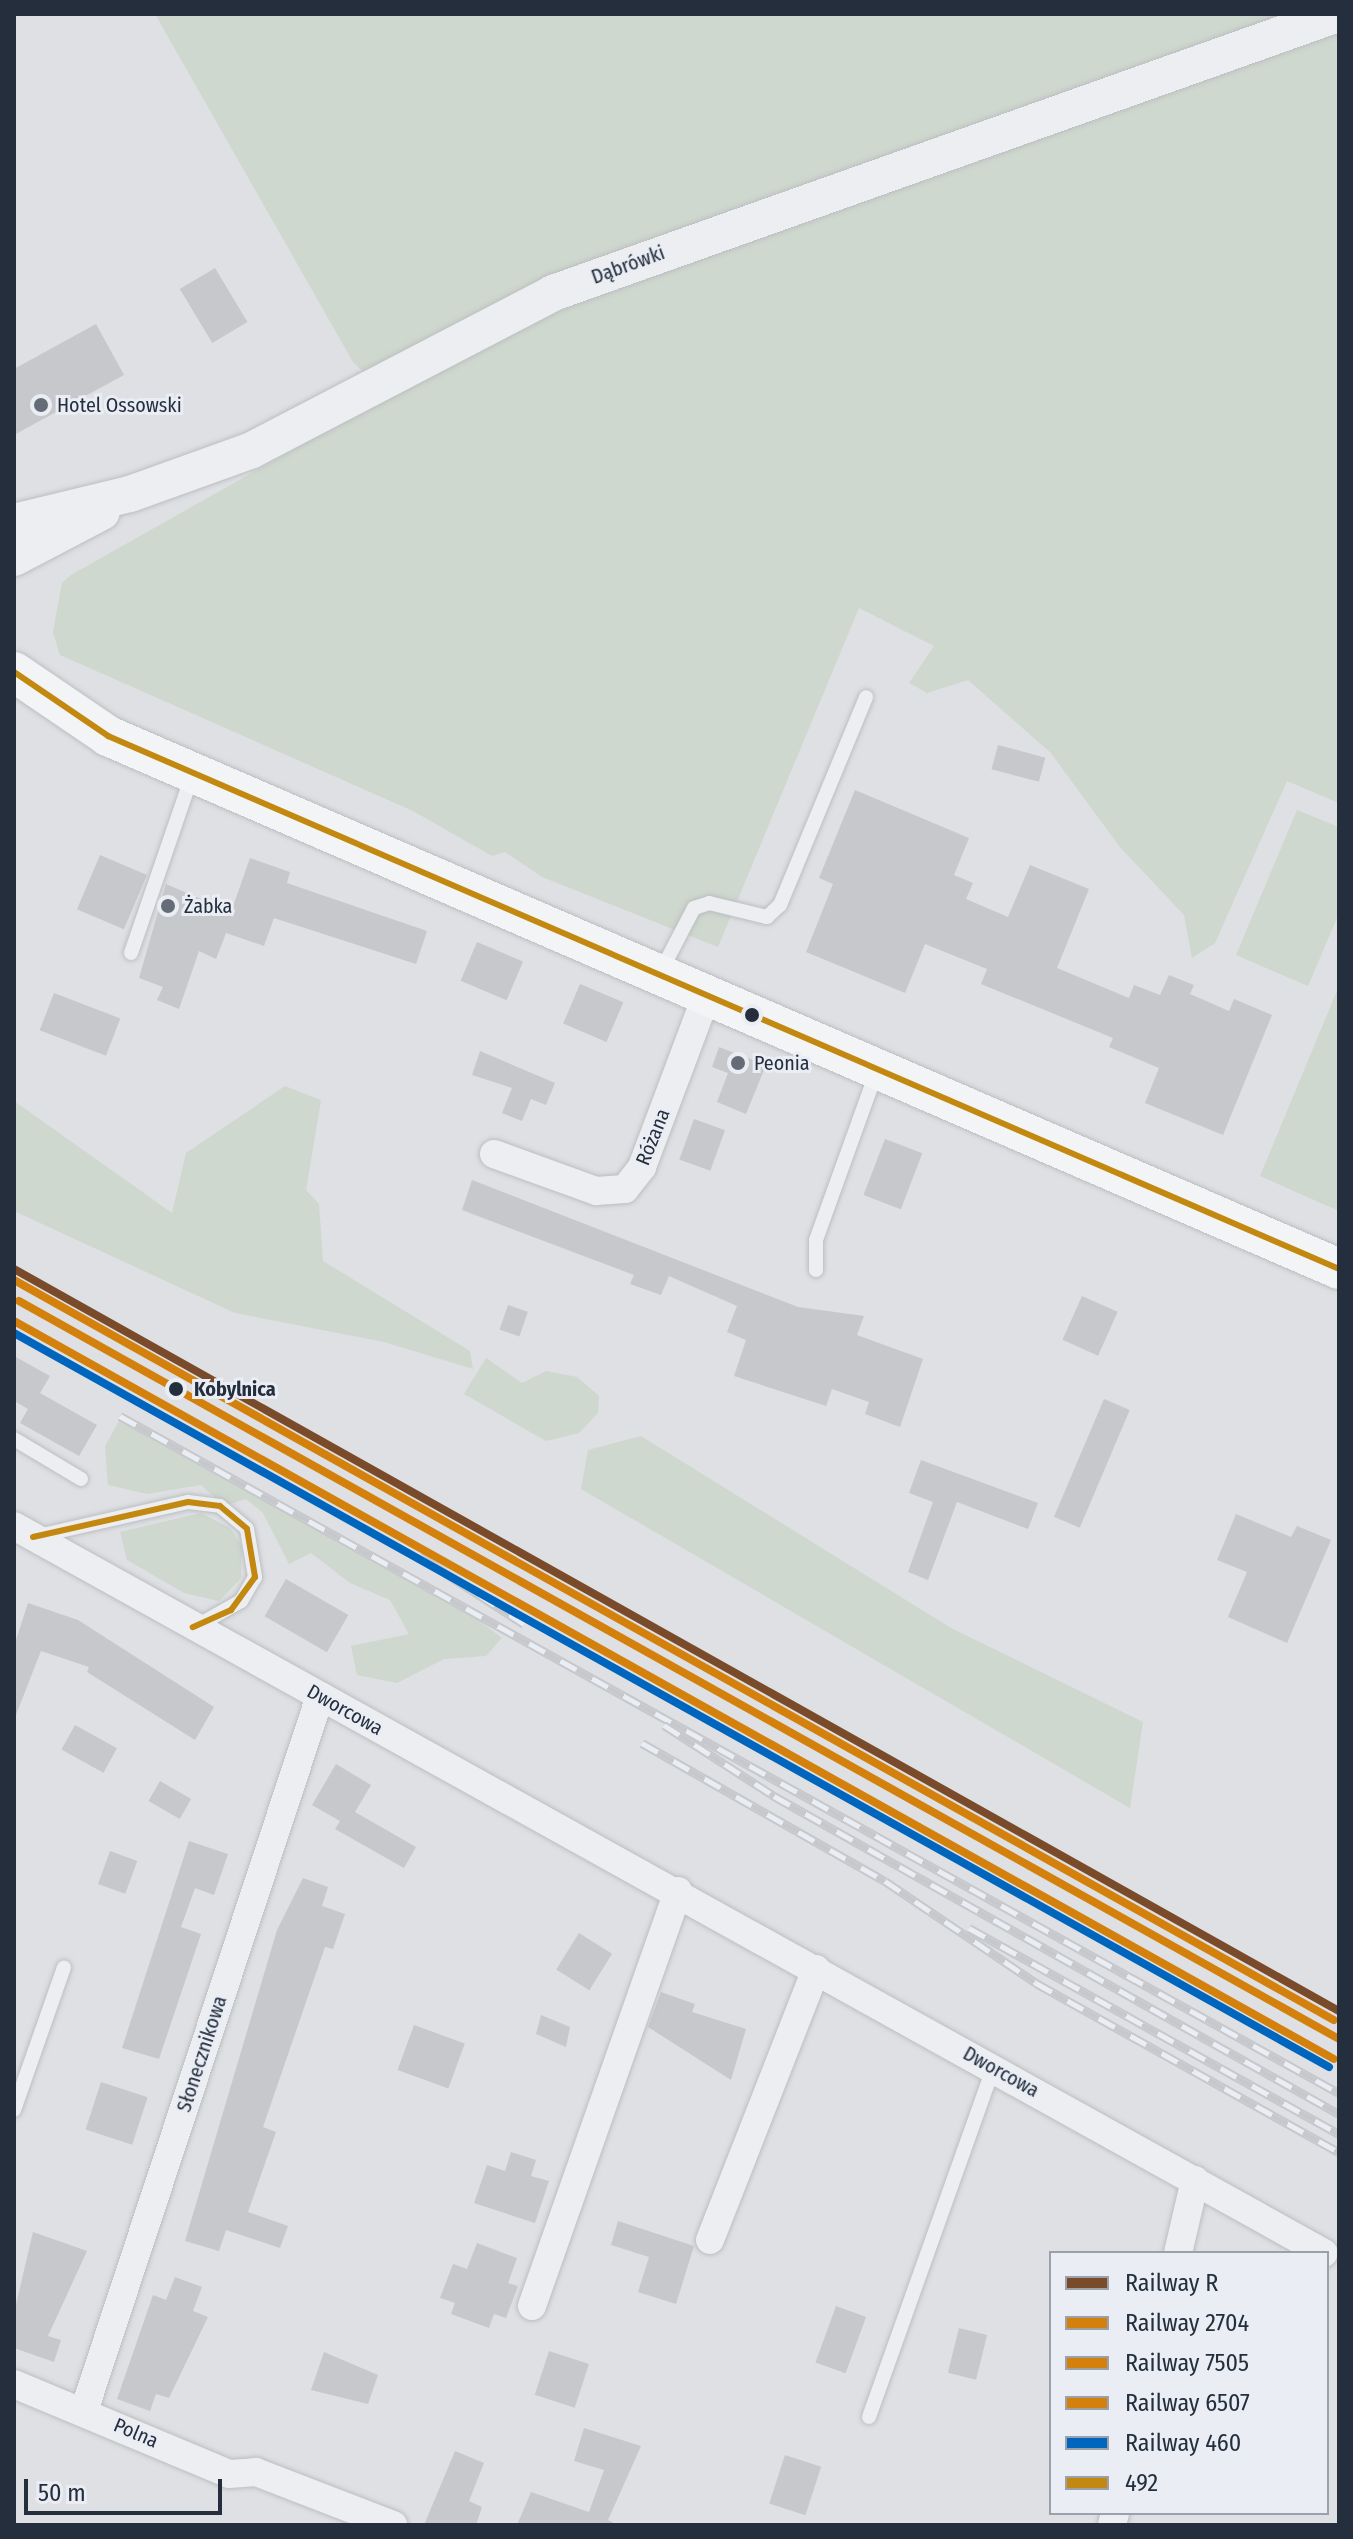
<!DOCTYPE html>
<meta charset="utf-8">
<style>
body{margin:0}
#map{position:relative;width:1353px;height:2539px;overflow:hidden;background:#dee0e3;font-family:"Fira Sans Condensed",sans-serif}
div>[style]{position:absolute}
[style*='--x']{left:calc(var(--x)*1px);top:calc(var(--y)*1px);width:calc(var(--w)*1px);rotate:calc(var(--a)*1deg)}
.green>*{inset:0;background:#ced8ce}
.building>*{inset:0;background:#c6c8cb;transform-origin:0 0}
.roads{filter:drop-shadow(0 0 2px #bcbec1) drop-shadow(0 0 2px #bcbec1)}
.service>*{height:14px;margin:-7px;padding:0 7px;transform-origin:7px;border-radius:7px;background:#edeef1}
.minor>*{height:28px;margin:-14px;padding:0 14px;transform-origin:14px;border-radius:14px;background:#edeef1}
.tertiary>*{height:36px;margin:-18px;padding:0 18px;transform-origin:18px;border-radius:18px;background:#edeef1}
.secondary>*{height:40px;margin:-20px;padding:0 20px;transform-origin:20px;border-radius:20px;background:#f2f4f5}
.rail>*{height:9px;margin-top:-4.5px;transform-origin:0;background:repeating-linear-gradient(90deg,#eaeef4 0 18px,#c6c8cc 0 36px);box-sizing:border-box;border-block:2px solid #c6c8cc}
.bus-1>*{height:6px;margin:-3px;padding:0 3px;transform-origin:3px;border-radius:3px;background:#c2880f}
.rail-1>*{height:8px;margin:-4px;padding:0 4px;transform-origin:4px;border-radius:4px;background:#7a4b2a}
.rail-2>*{height:8px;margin:-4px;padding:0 4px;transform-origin:4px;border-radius:4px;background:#d3800c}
.rail-3>*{height:8px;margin:-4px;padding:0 4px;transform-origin:4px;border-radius:4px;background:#d3800c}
.rail-4>*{height:8px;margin:-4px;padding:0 4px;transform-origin:4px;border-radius:4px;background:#d3800c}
.rail-5>*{height:8px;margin:-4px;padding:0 4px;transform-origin:4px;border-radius:4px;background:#0065bd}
.dots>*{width:22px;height:22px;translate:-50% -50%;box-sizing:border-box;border:4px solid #eaeef4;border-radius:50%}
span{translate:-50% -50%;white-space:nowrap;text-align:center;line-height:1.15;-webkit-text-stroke:6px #eaeef4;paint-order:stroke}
.street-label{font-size:20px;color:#242e3d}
.poi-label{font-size:20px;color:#242e3d}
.left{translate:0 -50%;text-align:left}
.stop-label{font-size:20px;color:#242e3d;font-weight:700}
.frame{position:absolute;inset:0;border:16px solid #242e3d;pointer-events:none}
.legend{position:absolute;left:1049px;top:2251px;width:280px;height:264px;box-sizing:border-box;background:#eaeef4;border:2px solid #9ba1ab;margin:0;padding:10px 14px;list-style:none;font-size:24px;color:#242e3d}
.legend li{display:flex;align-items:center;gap:16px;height:40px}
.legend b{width:40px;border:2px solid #9ba1ab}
.scale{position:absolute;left:24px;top:2479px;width:198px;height:36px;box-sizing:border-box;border:4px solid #242e3d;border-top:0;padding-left:10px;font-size:24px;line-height:28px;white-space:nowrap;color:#242e3d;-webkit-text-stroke:6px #eaeef4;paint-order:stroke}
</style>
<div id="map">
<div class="green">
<i style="clip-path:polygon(155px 14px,1339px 14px,1339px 803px,1287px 781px,1215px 943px,1192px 958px,1184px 915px,1120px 847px,1050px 752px,968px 680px,927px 693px,909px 683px,934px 646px,859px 608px,718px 947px,542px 877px,505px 852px,492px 856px,413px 811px,60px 655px,53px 632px,62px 583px,71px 575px,388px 396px,353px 362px)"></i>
<i style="clip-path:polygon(1297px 810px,1339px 827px,1339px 913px,1308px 986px,1236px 955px)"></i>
<i style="clip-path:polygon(1339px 986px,1339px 1211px,1260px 1176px)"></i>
<i style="clip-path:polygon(285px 1086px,321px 1100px,306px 1190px,319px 1204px,323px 1261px,470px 1351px,473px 1369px,384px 1342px,235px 1313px,14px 1211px,14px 1101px,172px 1213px,186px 1153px)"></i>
<i style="clip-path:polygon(486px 1358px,522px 1383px,546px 1371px,577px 1377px,599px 1396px,598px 1413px,579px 1433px,546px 1441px,464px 1394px)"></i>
<i style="clip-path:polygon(119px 1421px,474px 1617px,502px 1638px,486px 1656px,444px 1659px,397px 1683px,357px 1675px,351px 1646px,409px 1634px,390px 1600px,350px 1583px,311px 1553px,289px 1564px,263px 1513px,246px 1499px,224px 1506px,201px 1485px,147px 1494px,108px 1485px,105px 1446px)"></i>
<i style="clip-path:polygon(641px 1436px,951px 1628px,1143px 1722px,1130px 1808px,581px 1489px,588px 1450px)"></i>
<i style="clip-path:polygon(201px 1513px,230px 1528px,242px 1546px,241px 1578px,219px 1601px,184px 1593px,127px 1560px,120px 1532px)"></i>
</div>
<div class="building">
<i style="left:215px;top:268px;width:63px;height:41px;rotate:59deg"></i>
<i style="clip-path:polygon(96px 324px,124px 375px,14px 435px,14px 369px)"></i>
<i style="left:998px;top:745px;width:49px;height:25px;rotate:15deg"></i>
<i style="clip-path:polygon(855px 790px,969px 838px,954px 875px,973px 883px,966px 899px,1008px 917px,1030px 865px,1089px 889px,1057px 968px,1129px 998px,1134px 985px,1160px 995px,1169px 975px,1194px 985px,1190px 994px,1229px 1011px,1234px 999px,1272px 1015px,1223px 1135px,1145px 1103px,1159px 1068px,1109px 1047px,1113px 1038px,981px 984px,987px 969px,925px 944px,905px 993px,806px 952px,833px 884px,819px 878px)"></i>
<i style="left:100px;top:855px;width:51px;height:59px;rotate:23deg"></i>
<i style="clip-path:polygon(250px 858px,290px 872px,287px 883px,427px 931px,416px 964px,274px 918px,264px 946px,226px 933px,216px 959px,199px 951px,179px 1009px,157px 1000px,163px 987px,139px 978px,166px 884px,231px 912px)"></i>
<i style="left:477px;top:942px;width:50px;height:42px;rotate:23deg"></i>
<i style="left:580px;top:984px;width:47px;height:43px;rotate:23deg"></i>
<i style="left:54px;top:993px;width:71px;height:40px;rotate:21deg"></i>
<i style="clip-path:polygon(719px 1047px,766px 1065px,746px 1114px,717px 1102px,728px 1073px,712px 1067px)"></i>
<i style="clip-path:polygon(480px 1051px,555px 1083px,546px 1105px,531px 1099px,522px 1121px,502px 1113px,512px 1088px,472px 1075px)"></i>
<i style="left:694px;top:1119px;width:33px;height:43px;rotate:20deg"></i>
<i style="left:885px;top:1139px;width:40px;height:60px;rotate:21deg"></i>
<i style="clip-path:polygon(472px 1180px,798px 1307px,864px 1316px,857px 1335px,923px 1359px,900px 1427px,865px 1414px,869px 1402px,832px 1389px,826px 1406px,734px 1376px,746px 1340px,727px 1332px,737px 1306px,669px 1276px,661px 1295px,630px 1284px,634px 1275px,462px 1210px)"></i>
<i style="left:1082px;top:1296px;width:39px;height:48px;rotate:24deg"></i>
<i style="left:508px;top:1305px;width:21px;height:26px;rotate:19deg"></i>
<i style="clip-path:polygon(14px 1356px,50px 1376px,40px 1393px,97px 1425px,79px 1456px,20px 1423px,28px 1409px,14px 1401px)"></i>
<i style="left:1104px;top:1399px;width:28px;height:128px;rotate:23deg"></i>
<i style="clip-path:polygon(921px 1460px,1038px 1503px,1028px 1529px,957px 1502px,928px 1580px,908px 1572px,933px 1502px,909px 1493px)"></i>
<i style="clip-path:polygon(1236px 1514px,1291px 1537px,1297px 1526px,1331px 1540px,1287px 1643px,1228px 1617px,1247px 1572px,1217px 1560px)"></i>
<i style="left:286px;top:1579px;width:72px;height:43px;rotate:30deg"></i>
<i style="clip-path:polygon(28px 1603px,78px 1620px,214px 1707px,195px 1740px,87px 1672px,89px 1667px,41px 1651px,14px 1720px,14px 1646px)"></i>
<i style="left:75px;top:1725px;width:48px;height:28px;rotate:29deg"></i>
<i style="clip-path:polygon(336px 1764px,371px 1785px,355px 1812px,416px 1847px,404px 1868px,335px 1829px,340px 1821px,312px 1805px)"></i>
<i style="left:160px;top:1781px;width:36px;height:23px;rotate:30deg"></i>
<i style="clip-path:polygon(189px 1841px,228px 1854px,214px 1895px,195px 1888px,181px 1927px,201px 1934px,159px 2059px,122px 2048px)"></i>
<i style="left:110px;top:1851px;width:29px;height:35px;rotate:20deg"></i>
<i style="clip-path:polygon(303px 1878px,328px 1887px,322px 1906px,345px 1914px,333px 1949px,325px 1947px,263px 2127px,276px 2132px,248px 2212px,288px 2226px,280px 2248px,226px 2230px,219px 2251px,185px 2241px,277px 1930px)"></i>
<i style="left:579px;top:1933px;width:39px;height:43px;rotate:32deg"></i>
<i style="clip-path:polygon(661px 1992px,695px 2004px,692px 2012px,746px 2029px,731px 2080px,648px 2027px)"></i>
<i style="clip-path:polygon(541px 2015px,570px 2027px,566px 2047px,536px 2034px)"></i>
<i style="left:414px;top:2025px;width:54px;height:48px;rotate:20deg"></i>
<i style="left:101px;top:2082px;width:49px;height:50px;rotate:18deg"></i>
<i style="clip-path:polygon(511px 2152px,536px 2160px,531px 2176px,549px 2181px,535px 2223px,474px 2203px,487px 2165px,505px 2171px)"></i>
<i style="clip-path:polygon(618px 2221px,694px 2246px,676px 2304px,638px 2292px,649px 2257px,611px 2245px)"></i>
<i style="clip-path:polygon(33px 2232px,87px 2251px,48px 2336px,61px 2340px,54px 2362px,14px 2348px,14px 2313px)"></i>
<i style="clip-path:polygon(477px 2243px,517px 2258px,508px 2283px,518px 2286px,506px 2318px,494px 2314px,489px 2328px,451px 2314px,455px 2303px,440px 2298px,453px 2264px,467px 2269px)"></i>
<i style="clip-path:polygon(175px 2277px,202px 2287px,193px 2311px,208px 2317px,169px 2398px,156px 2394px,150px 2411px,117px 2399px,153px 2295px,166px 2300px)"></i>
<i style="left:836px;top:2306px;width:32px;height:60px;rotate:20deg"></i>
<i style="left:959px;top:2328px;width:29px;height:46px;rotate:14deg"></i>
<i style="left:549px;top:2351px;width:42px;height:46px;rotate:18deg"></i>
<i style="clip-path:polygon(324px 2352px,378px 2375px,368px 2404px,311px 2390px)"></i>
<i style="clip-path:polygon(584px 2428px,641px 2446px,608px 2520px,617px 2525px,517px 2525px,531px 2492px,589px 2512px,604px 2470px,574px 2461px)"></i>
<i style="clip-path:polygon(455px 2451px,484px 2463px,469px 2501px,482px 2507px,476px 2525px,424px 2525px)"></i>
<i style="left:785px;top:2455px;width:38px;height:51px;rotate:18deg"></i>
</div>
<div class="roads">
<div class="service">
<i style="--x:131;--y:953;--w:187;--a:-71"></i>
<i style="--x:660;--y:973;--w:73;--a:-62.4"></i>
<i style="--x:694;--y:908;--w:16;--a:-18"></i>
<i style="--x:709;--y:903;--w:60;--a:13.6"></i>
<i style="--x:767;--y:917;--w:18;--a:-43"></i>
<i style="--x:780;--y:905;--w:225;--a:-67.5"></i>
<i style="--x:816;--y:1270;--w:30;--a:-90"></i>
<i style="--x:816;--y:1240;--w:177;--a:-70.2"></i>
<i style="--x:14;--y:1439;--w:78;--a:30.8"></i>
<i style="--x:38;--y:1536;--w:154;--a:-12.8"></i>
<i style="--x:188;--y:1502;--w:32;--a:7"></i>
<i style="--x:220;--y:1506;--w:35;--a:40"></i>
<i style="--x:247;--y:1529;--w:49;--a:80.5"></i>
<i style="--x:255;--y:1577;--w:28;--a:120"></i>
<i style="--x:241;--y:1601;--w:51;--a:150.4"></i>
<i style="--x:14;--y:2110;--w:151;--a:-70.7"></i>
<i style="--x:869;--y:2417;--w:370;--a:-70.4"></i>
</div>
<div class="minor">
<i style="--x:494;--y:1154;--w:109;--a:19.9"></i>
<i style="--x:596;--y:1191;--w:29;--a:-4"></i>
<i style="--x:625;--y:1189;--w:28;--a:-52"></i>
<i style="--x:642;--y:1167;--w:182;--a:-69.4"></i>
<i style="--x:14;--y:1526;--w:1498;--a:29.03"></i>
<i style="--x:710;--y:2240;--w:291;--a:-68.6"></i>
<i style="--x:1178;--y:2253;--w:75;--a:-76.9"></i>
<i style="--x:532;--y:2306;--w:440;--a:-70.6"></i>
<i style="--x:14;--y:2384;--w:233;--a:22.7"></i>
<i style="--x:229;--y:2474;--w:27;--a:-4"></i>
<i style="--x:256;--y:2472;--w:147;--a:21.1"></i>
<i style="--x:84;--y:2411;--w:753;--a:-71.73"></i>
<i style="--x:1112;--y:2525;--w:12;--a:-76"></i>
</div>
<div class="tertiary">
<i style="--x:14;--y:522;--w:119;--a:-13.6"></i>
<i style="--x:130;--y:494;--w:130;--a:-19.8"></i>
<i style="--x:252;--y:450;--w:339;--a:-27.5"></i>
<i style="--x:553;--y:293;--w:833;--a:-19.57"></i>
<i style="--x:14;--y:558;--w:99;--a:-27.6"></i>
</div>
<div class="secondary">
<i style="--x:14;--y:672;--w:114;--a:34.2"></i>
<i style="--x:108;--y:736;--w:1341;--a:23.41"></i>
</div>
</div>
<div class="rail">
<i style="--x:120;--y:1416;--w:1394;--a:29.05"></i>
<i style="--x:419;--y:1556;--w:125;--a:32.9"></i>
<i style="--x:664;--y:1725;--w:131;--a:32.8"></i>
<i style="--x:774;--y:1796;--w:648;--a:29.37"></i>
<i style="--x:642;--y:1743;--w:279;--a:29.6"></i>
<i style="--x:885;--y:1881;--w:182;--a:34"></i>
<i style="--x:1036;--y:1983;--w:347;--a:29.2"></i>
<i style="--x:969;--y:1928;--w:423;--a:29.1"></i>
</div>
<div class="bus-1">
<i style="--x:14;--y:672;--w:114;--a:34.2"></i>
<i style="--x:108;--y:736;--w:1341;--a:23.41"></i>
<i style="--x:33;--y:1537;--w:159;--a:-12.7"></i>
<i style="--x:188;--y:1502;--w:32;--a:7"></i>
<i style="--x:220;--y:1506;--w:35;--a:40"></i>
<i style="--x:247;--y:1529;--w:49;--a:80.5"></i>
<i style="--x:255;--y:1577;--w:41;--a:126"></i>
<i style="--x:231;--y:1610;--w:42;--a:155.9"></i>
</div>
<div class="rail-1">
<i style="--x:14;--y:1269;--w:1519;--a:29.25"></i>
</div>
<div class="rail-2">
<i style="--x:14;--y:1280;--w:1513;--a:29.28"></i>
</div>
<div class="rail-3">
<i style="--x:14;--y:1321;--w:1512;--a:29.21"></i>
</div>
<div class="rail-4">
<i style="--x:19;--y:1301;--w:1512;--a:29.21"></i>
</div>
<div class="rail-5">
<i style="--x:14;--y:1333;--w:1506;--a:29.17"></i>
</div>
<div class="dots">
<i style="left:41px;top:405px;background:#656c77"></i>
<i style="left:168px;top:906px;background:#656c77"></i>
<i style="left:752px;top:1015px;background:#242e3d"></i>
<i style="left:738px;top:1063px;background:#656c77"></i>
<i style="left:176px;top:1389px;background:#242e3d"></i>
</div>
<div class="street-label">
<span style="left:628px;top:265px;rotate:-20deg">Dąbrówki</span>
<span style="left:653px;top:1137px;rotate:-68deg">Różana</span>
<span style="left:345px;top:1710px;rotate:29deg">Dworcowa</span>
<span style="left:202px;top:2054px;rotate:-72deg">Słonecznikowa</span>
<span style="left:1001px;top:2072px;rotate:29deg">Dworcowa</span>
<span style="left:136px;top:2433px;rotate:23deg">Polna</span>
</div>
<div class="poi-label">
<span class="left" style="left:57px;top:405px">Hotel Ossowski</span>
<span class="left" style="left:184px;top:906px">Żabka</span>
<span class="left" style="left:754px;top:1063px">Peonia</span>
</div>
<div class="stop-label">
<span class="left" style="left:194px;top:1389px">Kobylnica</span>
</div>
<div class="frame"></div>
<ul class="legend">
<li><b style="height:10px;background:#7a4b2a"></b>Railway R</li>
<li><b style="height:10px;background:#d3800c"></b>Railway 2704</li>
<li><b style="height:10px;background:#d3800c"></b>Railway 7505</li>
<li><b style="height:10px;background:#d3800c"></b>Railway 6507</li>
<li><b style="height:10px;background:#0065bd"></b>Railway 460</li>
<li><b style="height:10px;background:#c2880f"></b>492</li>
</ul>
<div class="scale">50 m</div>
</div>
